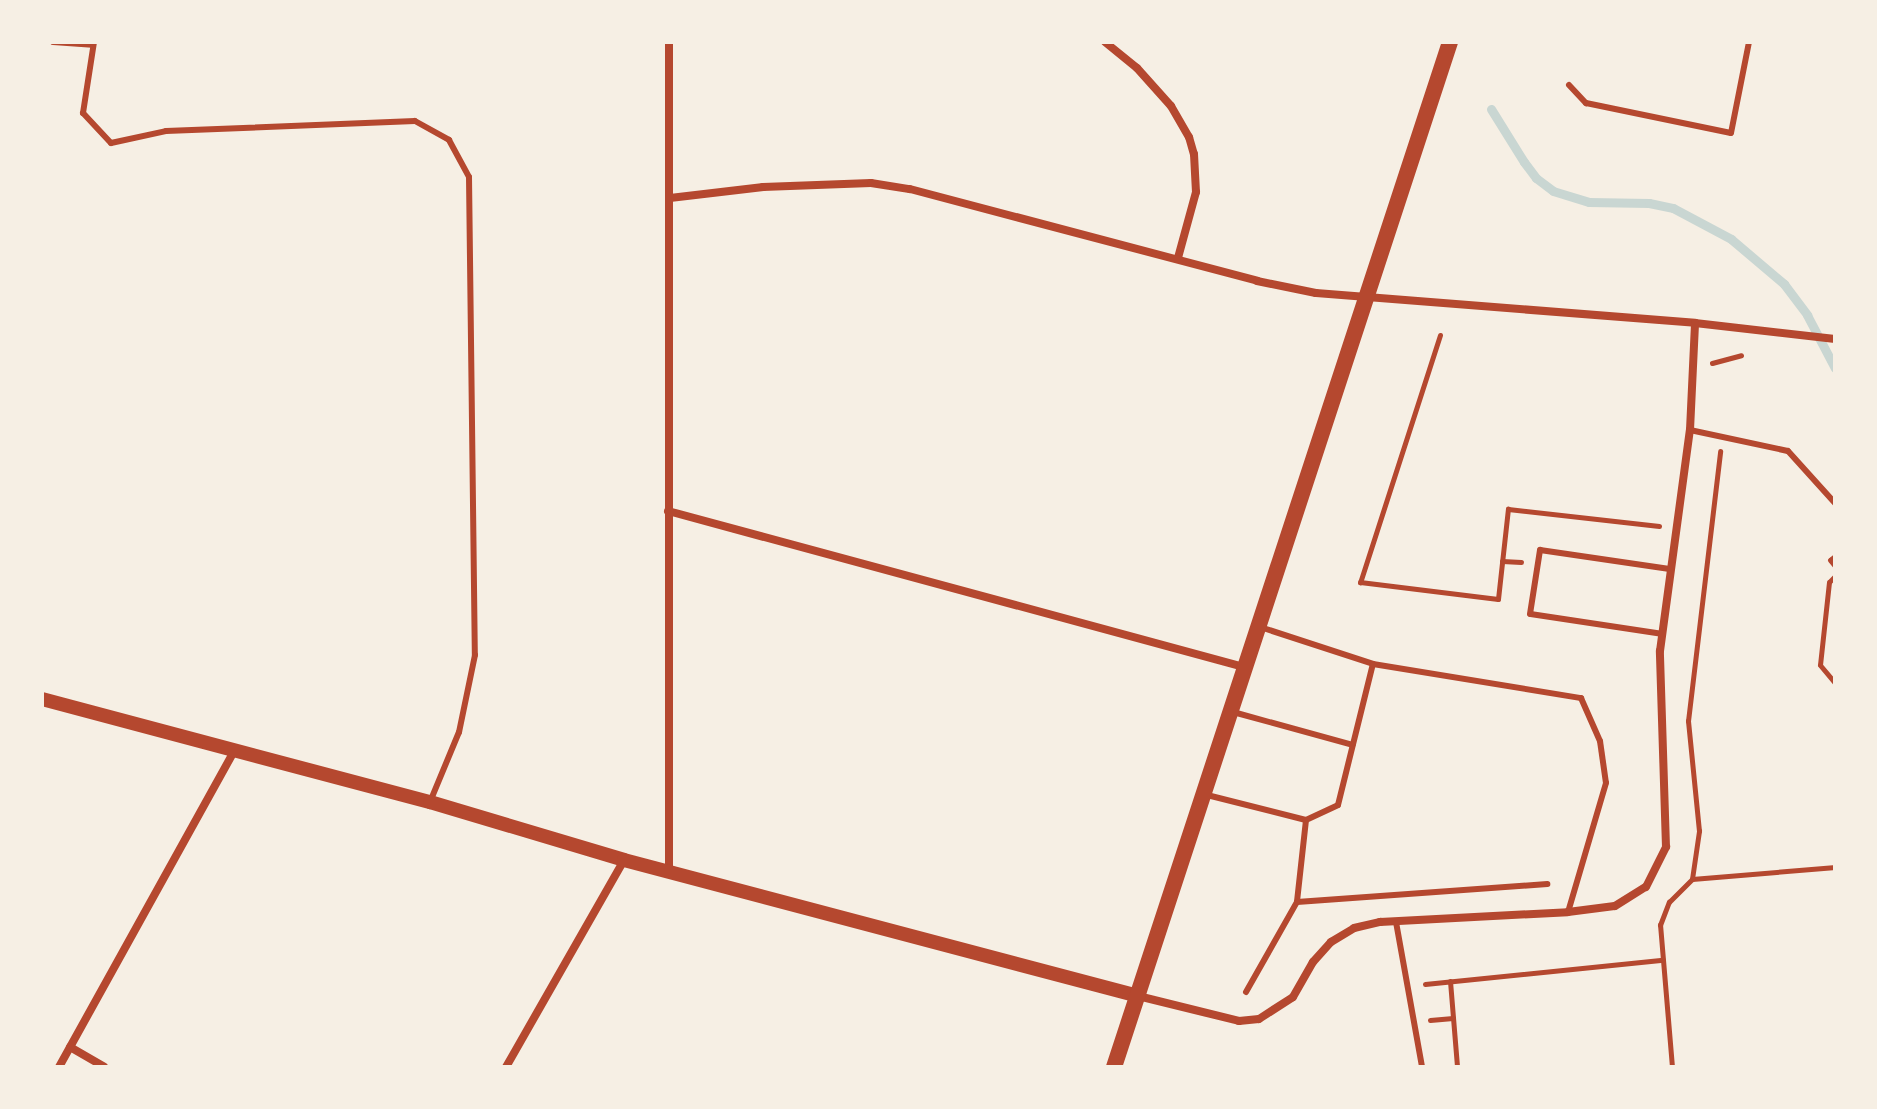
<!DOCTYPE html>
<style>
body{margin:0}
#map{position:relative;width:1877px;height:1109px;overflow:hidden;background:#f6efe4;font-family:"Noto Serif",serif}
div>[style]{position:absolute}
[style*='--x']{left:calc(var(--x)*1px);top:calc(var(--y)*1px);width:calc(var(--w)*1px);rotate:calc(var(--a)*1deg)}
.stream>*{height:9px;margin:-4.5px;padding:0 4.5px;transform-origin:4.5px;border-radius:4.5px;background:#c9d6d2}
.path>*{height:5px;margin:-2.5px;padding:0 2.5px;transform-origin:2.5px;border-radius:2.5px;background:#b5482f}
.service>*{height:6px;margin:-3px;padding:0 3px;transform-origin:3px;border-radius:3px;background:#b5482f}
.minor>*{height:8px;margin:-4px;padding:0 4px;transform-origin:4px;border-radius:4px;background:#b5482f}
.tertiary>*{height:14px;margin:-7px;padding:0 7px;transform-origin:7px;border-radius:7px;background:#b5482f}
.secondary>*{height:16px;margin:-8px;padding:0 8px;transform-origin:8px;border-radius:8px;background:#b5482f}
span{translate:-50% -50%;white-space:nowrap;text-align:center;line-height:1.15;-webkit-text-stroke:8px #f6efe4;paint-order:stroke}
.frame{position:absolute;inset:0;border:44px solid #f6efe4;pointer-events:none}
</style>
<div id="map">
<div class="stream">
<i style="--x:1491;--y:109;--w:62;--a:58.1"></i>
<i style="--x:1524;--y:162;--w:20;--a:53"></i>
<i style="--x:1536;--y:178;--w:21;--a:37"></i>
<i style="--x:1553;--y:191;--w:38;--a:17"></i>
<i style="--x:1589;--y:202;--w:60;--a:1"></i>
<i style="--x:1649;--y:203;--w:25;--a:12"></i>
<i style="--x:1673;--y:208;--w:66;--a:28.1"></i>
<i style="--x:1731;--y:239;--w:70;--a:40.3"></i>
<i style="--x:1784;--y:284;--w:39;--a:53"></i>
<i style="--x:1807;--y:315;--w:60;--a:62.2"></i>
</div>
<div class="path">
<i style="--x:1440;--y:335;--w:260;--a:107.9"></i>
<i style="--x:1360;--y:582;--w:139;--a:7"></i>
<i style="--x:1498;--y:599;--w:91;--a:-83.7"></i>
<i style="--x:1508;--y:509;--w:152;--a:6.4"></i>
<i style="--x:1712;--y:363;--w:30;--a:-15"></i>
<i style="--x:1835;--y:556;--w:6;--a:141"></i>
<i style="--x:1830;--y:560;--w:8;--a:50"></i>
<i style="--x:1502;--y:561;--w:19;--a:3"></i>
<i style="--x:1835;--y:576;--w:8;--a:135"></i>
<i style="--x:1829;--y:582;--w:83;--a:96.2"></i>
<i style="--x:1820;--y:665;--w:23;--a:50"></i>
<i style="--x:1692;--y:879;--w:144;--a:-4.8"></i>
<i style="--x:1450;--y:981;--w:86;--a:85.3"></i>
<i style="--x:1425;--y:984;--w:239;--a:-5.8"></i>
<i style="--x:1430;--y:1020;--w:23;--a:-5"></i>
<i style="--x:1672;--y:1067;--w:143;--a:-94.8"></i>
<i style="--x:1660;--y:925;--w:25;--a:-69"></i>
<i style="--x:1669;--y:902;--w:33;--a:-45"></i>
<i style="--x:1692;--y:879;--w:49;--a:-81.7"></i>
<i style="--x:1699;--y:831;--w:111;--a:-95.7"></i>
<i style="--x:1688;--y:721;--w:272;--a:-83.2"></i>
</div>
<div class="service">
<i style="--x:53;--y:42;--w:39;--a:4"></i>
<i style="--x:94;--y:42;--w:72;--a:98.8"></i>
<i style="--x:83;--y:113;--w:41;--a:47"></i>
<i style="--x:111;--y:143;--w:56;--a:-12.3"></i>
<i style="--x:166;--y:131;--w:249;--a:-2.3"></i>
<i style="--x:415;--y:121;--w:39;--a:29"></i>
<i style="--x:449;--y:140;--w:42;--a:61.6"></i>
<i style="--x:469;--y:177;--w:478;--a:89.3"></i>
<i style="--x:475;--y:655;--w:79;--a:101.7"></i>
<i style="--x:459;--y:732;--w:76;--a:112.5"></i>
<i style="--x:1569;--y:85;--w:25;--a:47"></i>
<i style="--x:1586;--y:103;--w:148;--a:11.7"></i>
<i style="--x:1731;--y:133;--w:93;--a:-78.8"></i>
<i style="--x:1690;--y:430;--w:100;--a:12.1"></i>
<i style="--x:1788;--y:451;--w:70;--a:47.9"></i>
<i style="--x:1260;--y:627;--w:119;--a:18.1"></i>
<i style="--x:1663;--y:634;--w:134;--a:-171.4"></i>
<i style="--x:1530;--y:614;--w:65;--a:-81.1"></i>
<i style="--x:1540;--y:550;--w:131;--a:8.3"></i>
<i style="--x:1233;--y:712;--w:124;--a:15.4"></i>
<i style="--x:1207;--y:795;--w:102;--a:14.2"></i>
<i style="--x:1306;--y:820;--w:82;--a:96.3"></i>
<i style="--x:1297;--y:902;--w:251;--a:-4.1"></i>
<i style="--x:1306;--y:820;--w:35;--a:-25"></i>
<i style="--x:1338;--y:805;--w:145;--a:-76.1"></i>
<i style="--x:1373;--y:664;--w:211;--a:9.3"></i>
<i style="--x:1581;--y:698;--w:47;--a:66.2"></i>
<i style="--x:1600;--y:741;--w:42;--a:81.9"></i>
<i style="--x:1606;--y:783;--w:134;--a:106.4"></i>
<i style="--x:1396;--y:922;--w:147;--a:79.8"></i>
<i style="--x:1246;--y:992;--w:103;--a:-60.5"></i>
</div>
<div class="minor">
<i style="--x:1105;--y:42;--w:41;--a:39.1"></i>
<i style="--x:1137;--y:68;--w:51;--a:48.2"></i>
<i style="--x:1171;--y:106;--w:36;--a:60"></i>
<i style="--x:1189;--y:137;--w:18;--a:74"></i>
<i style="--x:1194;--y:154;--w:38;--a:87"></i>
<i style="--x:1196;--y:192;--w:68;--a:105.3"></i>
<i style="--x:670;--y:198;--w:94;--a:-6.7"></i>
<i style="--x:763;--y:187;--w:108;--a:-2.1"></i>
<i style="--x:871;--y:183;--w:39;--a:9"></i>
<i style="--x:910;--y:189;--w:359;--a:14.8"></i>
<i style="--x:1257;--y:281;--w:60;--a:11.5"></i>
<i style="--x:1316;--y:293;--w:380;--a:4.5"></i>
<i style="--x:1695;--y:323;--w:141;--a:6.5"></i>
<i style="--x:668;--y:511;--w:597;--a:15.15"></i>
<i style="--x:669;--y:871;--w:829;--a:-90"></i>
<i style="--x:1138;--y:996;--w:104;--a:13.9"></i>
<i style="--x:1239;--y:1021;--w:20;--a:-6"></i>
<i style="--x:1259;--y:1019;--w:40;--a:-32.9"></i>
<i style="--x:1293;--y:997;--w:40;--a:-60.3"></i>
<i style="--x:1313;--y:962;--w:27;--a:-48"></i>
<i style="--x:1331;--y:942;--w:27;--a:-31"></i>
<i style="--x:1354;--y:928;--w:27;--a:-13"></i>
<i style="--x:1380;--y:922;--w:188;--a:-3"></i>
<i style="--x:1568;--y:912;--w:47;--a:-7.3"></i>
<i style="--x:1615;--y:906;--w:36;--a:-32"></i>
<i style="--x:1646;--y:887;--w:45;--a:-63.4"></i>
<i style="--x:1666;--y:847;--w:196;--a:-91.8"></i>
<i style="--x:1660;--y:651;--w:223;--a:-82.3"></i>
<i style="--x:1690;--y:430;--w:107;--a:-87.3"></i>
<i style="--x:70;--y:1047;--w:39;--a:30"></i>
<i style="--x:59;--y:1067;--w:363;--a:-61"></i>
<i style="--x:506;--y:1067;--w:238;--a:-60.3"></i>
</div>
<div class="tertiary">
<i style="--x:42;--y:699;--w:401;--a:14.9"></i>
<i style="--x:430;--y:802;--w:202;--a:16.6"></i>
<i style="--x:624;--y:860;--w:532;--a:14.82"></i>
</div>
<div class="secondary">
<i style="--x:1114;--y:1067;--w:1079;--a:-71.85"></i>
</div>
<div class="frame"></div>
</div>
